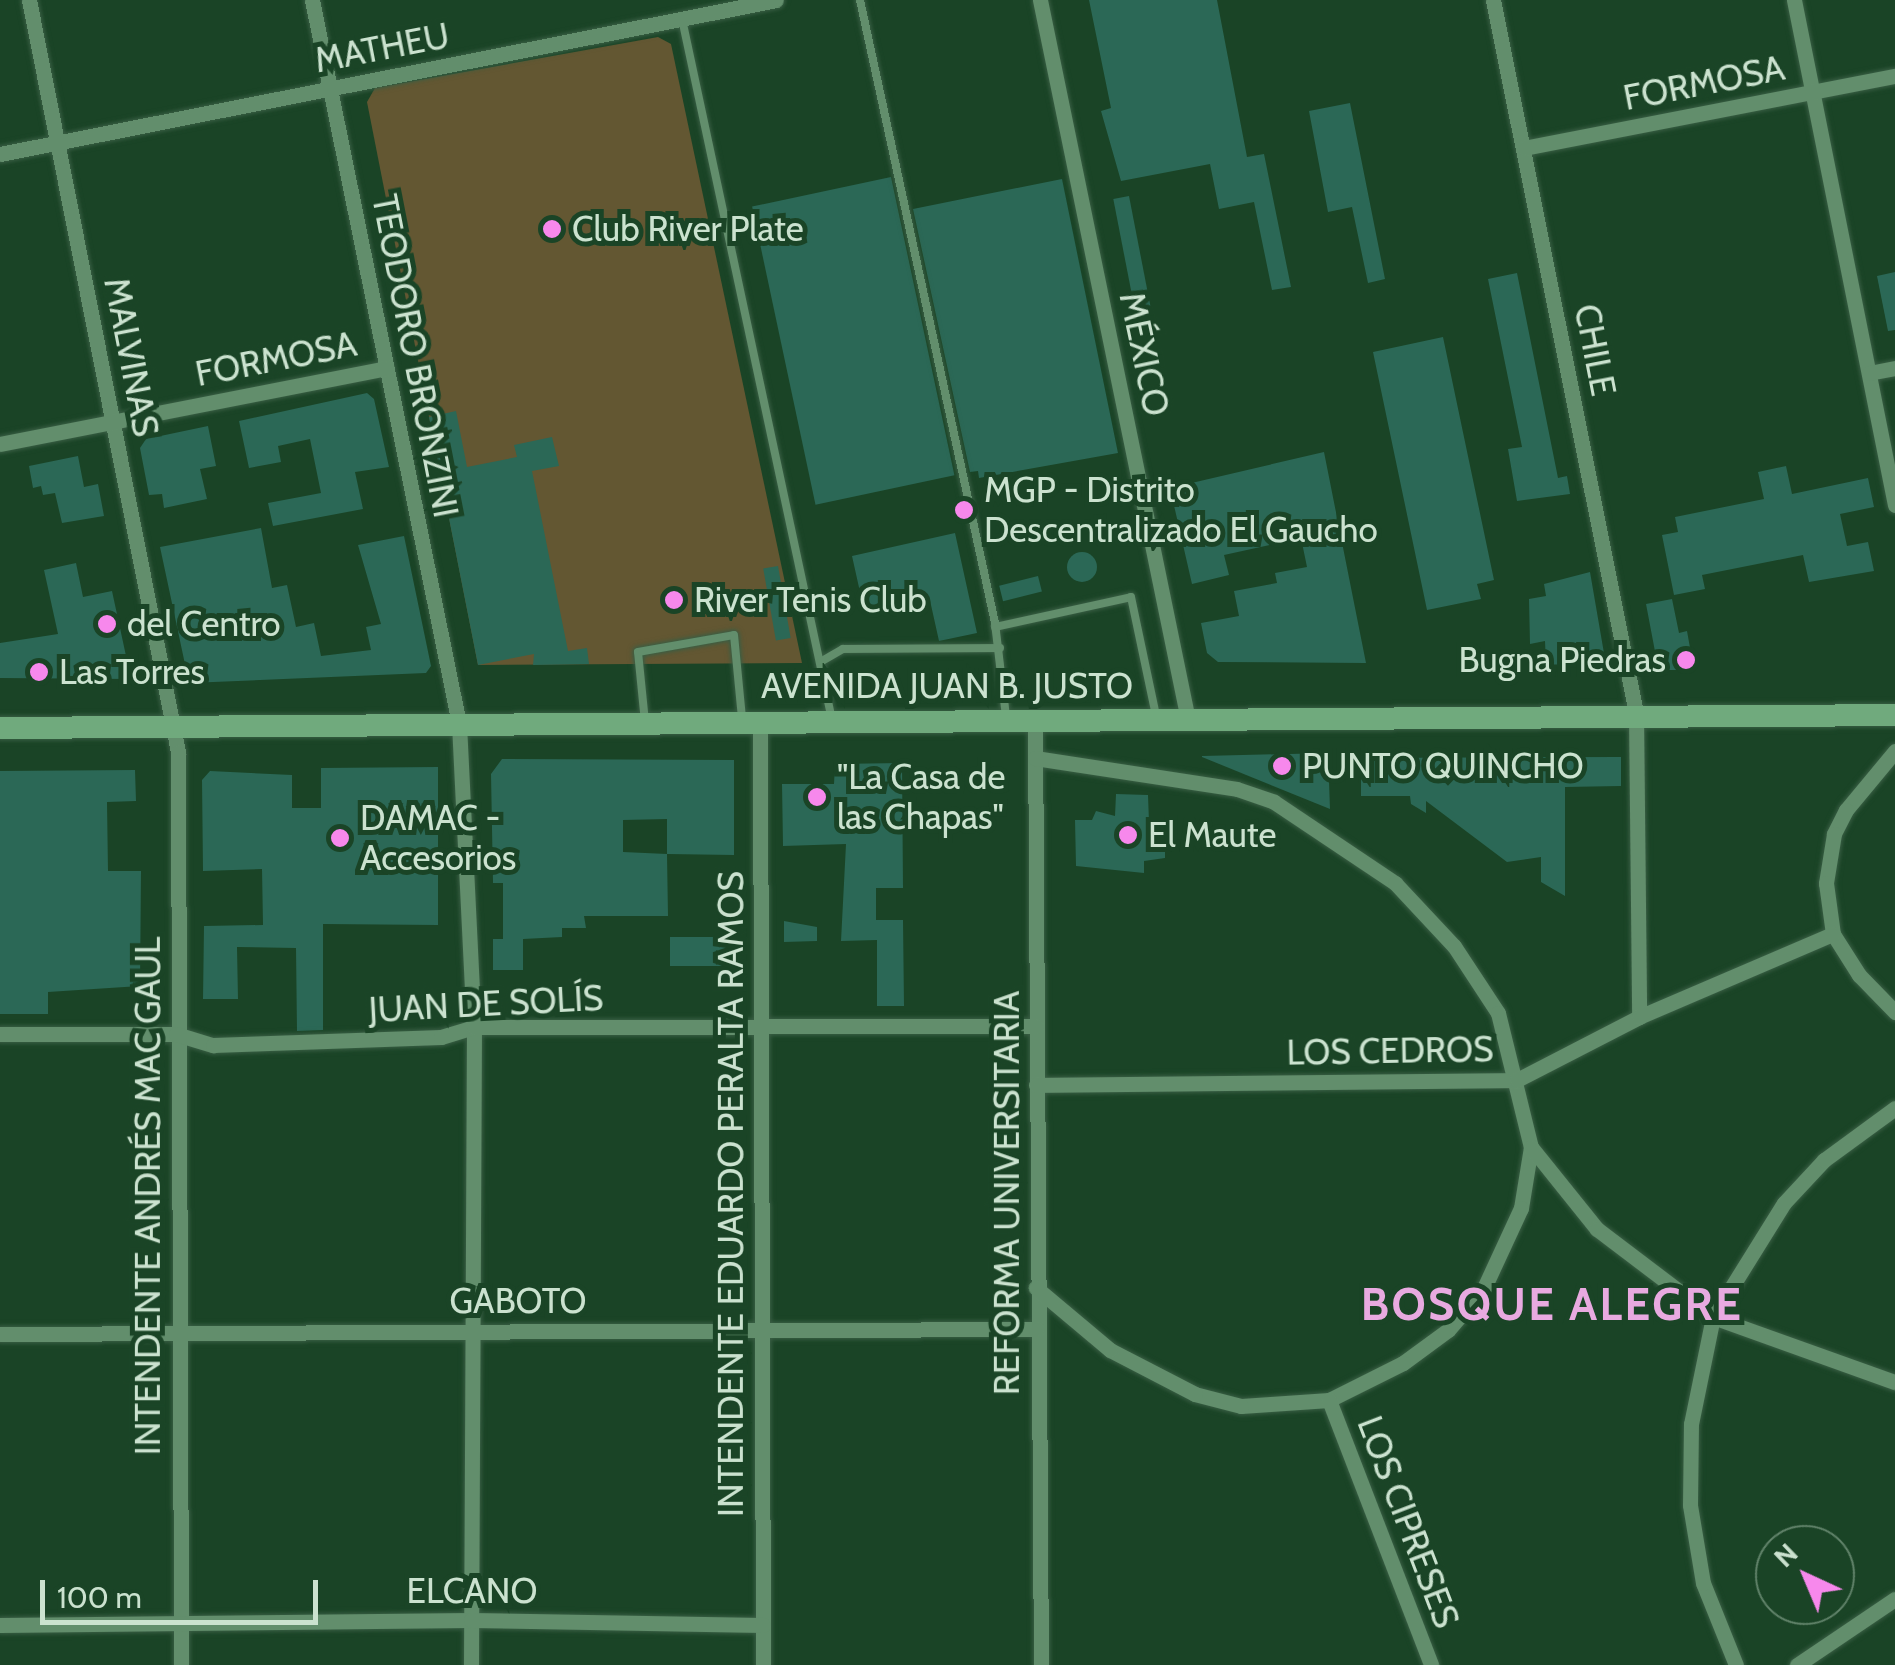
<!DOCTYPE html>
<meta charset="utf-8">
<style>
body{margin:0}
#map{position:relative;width:1895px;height:1665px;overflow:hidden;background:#1a4426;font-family:Cabin,sans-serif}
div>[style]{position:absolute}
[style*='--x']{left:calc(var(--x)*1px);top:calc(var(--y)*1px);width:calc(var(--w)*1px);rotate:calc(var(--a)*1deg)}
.green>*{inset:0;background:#635732}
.building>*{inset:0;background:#2b6856;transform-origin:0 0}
.round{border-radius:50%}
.roads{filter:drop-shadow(0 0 2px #395e44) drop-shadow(0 0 2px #395e44)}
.service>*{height:8px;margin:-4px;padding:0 4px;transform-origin:4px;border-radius:4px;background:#628e6c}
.minor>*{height:15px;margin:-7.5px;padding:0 7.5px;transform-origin:7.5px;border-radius:7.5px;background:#628e6c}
.primary>*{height:22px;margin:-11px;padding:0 11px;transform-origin:11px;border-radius:11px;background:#70aa7d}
.dots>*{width:28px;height:28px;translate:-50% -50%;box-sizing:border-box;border:5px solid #1a4426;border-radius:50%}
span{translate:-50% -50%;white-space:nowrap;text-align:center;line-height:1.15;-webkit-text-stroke:10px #1a4426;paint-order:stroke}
.street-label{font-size:35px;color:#cbe2cf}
.poi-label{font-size:35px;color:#cbe2cf}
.left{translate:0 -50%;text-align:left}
.right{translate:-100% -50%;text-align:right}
.district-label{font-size:45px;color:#e8aae0;font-weight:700;letter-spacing:2.5px}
.north{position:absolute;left:1755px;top:1525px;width:100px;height:100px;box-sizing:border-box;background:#1a4426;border:2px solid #61836a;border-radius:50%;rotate:316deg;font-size:28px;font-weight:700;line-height:40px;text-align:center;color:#cbe2cf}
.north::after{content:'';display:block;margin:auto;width:35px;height:45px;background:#f788ec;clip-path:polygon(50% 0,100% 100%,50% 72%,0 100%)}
.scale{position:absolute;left:40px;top:1580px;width:278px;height:45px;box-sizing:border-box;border:5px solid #cbe2cf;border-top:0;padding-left:12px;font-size:30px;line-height:35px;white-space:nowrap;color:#cbe2cf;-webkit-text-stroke:8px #1a4426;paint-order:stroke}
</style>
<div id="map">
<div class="green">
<i style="clip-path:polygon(658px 37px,671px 44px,802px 663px,478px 665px,367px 102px,375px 88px)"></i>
</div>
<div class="building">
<i style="clip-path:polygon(1089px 0,1217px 0,1247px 157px,1264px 154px,1291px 287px,1272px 290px,1254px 202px,1219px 209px,1210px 164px,1121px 181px,1101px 111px,1111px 108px)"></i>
<i style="clip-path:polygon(1350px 103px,1385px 279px,1368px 283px,1352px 207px,1328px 212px,1309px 111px)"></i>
<i style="left:891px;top:177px;width:305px;height:142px;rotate:78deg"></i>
<i style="clip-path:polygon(1062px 179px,1118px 453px,979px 478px,978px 471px,970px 472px,913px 209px)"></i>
<i style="left:1129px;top:196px;width:123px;height:16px;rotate:79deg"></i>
<i style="clip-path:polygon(1895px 272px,1895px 330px,1888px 331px,1877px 276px)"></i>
<i style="clip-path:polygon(1517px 273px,1558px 478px,1567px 476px,1570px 494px,1517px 501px,1508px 449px,1522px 447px,1488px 279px)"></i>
<i style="clip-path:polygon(1443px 337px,1494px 580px,1477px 584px,1481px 599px,1427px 610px,1373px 352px)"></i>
<i style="clip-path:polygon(367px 393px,374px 399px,389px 467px,355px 472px,363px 509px,273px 526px,268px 503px,321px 493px,310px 439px,278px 446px,281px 462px,249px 468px,239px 421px)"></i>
<i style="clip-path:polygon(456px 411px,467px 467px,517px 457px,514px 445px,552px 437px,559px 466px,532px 471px,568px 651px,587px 648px,589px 664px,533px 665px,534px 654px,478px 665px,429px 417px)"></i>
<i style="clip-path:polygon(208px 426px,216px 466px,200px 469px,207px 499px,164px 508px,162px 494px,149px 495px,140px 448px,146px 439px)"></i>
<i style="clip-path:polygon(1324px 452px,1366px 663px,1218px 662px,1207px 653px,1201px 623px,1239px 616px,1234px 591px,1277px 583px,1275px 573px,1307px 567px,1301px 538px,1224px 555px,1229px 575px,1192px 584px,1170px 488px)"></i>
<i style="clip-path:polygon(78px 456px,84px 487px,98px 484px,104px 516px,62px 523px,55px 493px,43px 495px,41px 486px,33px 488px,29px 466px)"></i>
<i style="clip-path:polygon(1786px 466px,1792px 494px,1868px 478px,1874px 507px,1840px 514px,1847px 546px,1868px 542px,1874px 571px,1809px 582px,1803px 555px,1702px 575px,1705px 589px,1674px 595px,1662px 535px,1678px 532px,1675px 517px,1764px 499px,1758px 472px)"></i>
<i style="clip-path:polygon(261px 528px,272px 588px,287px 585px,296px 627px,314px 623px,321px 656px,371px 650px,366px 627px,381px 624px,358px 545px,404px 536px,431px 666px,426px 673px,189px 683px,160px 547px)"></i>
<i style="clip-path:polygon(955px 533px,977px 633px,939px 641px,929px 596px,864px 610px,852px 556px)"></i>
<i class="round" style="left:1067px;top:552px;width:30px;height:30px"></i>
<i style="clip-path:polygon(76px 563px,83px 597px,112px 591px,131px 679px,0 678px,0 643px,58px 634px,44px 570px)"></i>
<i style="left:778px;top:566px;width:73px;height:15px;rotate:80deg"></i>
<i style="clip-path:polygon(1590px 572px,1605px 659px,1594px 667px,1546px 666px,1545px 641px,1530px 644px,1529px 599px,1546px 596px,1544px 584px)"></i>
<i style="left:1038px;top:576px;width:16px;height:40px;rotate:76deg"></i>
<i style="clip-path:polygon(1672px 599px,1679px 633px,1687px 631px,1694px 670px,1669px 670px,1668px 661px,1657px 662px,1646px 604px)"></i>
<i style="clip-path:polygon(1328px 753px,1330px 809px,1202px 757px,1202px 756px)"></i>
<i style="clip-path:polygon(1621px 757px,1621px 786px,1565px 787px,1565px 896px,1541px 882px,1541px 857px,1507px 862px,1426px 801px,1426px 813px,1411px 804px,1410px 796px,1361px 796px,1361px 758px)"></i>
<i style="clip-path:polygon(evenodd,502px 759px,734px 760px,734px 855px,667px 854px,668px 916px,584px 916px,586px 928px,562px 928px,562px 937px,523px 939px,523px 970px,493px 970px,493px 939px,503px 939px,503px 883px,493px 883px,491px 774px,502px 759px,667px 819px,667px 854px,623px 852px,623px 820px,667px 819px)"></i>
<i style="clip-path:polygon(902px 763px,903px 888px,876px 888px,876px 920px,903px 920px,904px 1006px,877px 1006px,877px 940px,841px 941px,846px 844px,783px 846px,782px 784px,834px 784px,835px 764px)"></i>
<i style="clip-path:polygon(438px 767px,438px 925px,323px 924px,323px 1030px,297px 1031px,296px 948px,237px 947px,238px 999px,203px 999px,204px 926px,263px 925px,262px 869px,203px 871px,202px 780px,210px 771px,292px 775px,292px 808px,321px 808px,321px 768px)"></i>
<i style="clip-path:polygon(135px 770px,136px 801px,107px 802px,108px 871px,141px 871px,140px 986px,48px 992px,48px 1014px,0 1014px,0 771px)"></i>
<i style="clip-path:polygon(1116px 794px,1148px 795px,1149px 822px,1165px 820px,1165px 858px,1144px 861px,1144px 873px,1076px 866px,1075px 820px,1092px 820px,1096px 811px,1115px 816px)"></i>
<i style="clip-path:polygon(784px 921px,817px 927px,817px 941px,784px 942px)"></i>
<i style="left:670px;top:937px;width:65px;height:29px"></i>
</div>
<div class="roads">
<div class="service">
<i style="--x:860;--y:0;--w:637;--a:77.77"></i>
<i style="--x:995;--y:623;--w:94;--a:83.3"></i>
<i style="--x:682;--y:19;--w:717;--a:77.92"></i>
<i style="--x:995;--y:627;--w:139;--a:-12.4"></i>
<i style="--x:1131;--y:597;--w:122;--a:78.1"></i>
<i style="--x:822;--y:661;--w:24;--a:-30"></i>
<i style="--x:843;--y:649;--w:157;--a:-0.4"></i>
<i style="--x:645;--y:722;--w:70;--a:-95.7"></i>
<i style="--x:638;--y:652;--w:97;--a:-10"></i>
<i style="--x:734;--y:635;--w:83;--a:84.5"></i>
</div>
<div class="minor">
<i style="--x:29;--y:0;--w:767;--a:78.79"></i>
<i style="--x:178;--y:752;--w:913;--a:89.81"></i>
<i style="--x:312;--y:0;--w:739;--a:78.52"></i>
<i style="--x:459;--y:724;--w:303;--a:87.2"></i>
<i style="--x:474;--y:1027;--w:638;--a:90.27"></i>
<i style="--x:1040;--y:0;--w:735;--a:78.38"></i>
<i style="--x:1493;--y:0;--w:727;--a:78.66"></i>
<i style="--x:1636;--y:713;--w:304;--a:89.4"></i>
<i style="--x:1794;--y:0;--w:515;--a:78.69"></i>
<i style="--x:1524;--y:148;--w:378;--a:-11"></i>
<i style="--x:0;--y:154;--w:791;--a:-11.22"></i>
<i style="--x:1869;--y:373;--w:26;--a:-11"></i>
<i style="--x:0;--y:444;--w:394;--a:-11.1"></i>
<i style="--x:1035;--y:721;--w:944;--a:89.64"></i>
<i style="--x:760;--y:722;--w:943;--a:89.82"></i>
<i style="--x:1895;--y:751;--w:77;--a:129.7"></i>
<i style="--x:1846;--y:810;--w:27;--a:117"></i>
<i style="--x:1834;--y:834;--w:50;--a:99.3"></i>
<i style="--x:1826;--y:883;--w:51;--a:82.2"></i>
<i style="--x:1833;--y:934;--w:49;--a:57.6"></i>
<i style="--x:1859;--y:975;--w:52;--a:45.8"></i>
<i style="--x:1035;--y:758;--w:204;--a:8.7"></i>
<i style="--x:1237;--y:789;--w:39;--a:19"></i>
<i style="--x:1274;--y:802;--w:146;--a:33.8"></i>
<i style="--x:1395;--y:883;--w:86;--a:46.9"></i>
<i style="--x:1454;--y:946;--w:80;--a:56.7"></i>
<i style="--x:1498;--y:1013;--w:138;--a:76.2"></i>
<i style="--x:1531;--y:1147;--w:62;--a:99.3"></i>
<i style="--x:1521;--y:1208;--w:88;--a:114.8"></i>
<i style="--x:1484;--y:1288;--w:55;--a:130.6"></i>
<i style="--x:1448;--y:1330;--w:56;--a:143.7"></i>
<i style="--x:1403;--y:1363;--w:83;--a:153.4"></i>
<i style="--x:1329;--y:1400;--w:88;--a:176.1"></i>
<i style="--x:1241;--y:1406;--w:48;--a:-165.4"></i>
<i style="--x:1195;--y:1394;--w:96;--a:-152.6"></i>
<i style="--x:1110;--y:1350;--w:97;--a:-140"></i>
<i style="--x:0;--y:1034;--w:176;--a:0"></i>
<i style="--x:176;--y:1034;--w:39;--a:17"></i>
<i style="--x:213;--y:1045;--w:228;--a:-2"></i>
<i style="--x:441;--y:1037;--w:34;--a:-17"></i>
<i style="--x:474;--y:1027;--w:562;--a:-0.1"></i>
<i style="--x:1036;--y:1085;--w:481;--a:-0.6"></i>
<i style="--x:1517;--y:1080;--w:137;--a:-27.3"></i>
<i style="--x:1639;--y:1017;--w:211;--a:-23.2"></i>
<i style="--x:1531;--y:1147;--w:105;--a:51.2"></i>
<i style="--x:1597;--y:1229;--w:146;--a:37.2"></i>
<i style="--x:1713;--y:1317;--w:193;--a:19.7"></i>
<i style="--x:0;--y:1334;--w:1037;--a:-0.28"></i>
<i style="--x:1329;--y:1400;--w:284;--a:68.9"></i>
<i style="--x:0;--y:1625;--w:471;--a:-0.6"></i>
<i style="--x:471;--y:1620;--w:292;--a:1"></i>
<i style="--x:1736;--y:1665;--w:88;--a:-111.9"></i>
<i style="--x:1703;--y:1583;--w:79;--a:-99.5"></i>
<i style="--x:1690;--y:1505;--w:81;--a:-89.3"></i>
<i style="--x:1691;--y:1424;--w:109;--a:-78.4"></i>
<i style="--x:1713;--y:1317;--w:134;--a:-58.1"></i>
<i style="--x:1784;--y:1203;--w:59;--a:-47.1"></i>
<i style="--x:1824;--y:1160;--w:88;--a:-36.2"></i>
<i style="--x:1797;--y:1665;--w:118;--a:-34"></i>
</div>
<div class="primary">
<i style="--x:0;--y:728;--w:1895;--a:-0.39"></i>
</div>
</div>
<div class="dots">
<i style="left:552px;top:229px;background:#f788ec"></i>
<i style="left:964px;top:510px;background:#f788ec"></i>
<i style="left:674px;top:600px;background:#f788ec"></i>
<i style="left:107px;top:624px;background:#f788ec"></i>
<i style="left:1686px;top:660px;background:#f788ec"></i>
<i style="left:39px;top:672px;background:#f788ec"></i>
<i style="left:1282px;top:766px;background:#f788ec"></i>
<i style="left:817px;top:797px;background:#f788ec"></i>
<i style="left:1128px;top:835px;background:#f788ec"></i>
<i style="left:340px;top:838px;background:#f788ec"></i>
</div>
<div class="street-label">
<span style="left:382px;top:48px;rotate:-11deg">MATHEU</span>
<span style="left:1704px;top:83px;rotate:-11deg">FORMOSA</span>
<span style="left:1595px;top:350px;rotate:79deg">CHILE</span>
<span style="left:1144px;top:354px;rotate:78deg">MÉXICO</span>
<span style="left:415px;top:356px;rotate:79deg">TEODORO BRONZINI</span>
<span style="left:131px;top:357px;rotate:79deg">MALVINAS</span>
<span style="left:276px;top:359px;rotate:-11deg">FORMOSA</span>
<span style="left:947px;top:686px">AVENIDA JUAN B. JUSTO</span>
<span style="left:486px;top:1004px;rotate:-3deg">JUAN DE SOLÍS</span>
<span style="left:1390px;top:1051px;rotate:-1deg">LOS CEDROS</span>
<span style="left:1007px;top:1193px;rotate:-90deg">REFORMA UNIVERSITARIA</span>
<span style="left:731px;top:1194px;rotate:-90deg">INTENDENTE EDUARDO PERALTA RAMOS</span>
<span style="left:148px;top:1196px;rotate:-90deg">INTENDENTE ANDRÉS MAC GAUL</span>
<span style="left:518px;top:1301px">GABOTO</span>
<span style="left:1408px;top:1522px;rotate:69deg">LOS CIPRESES</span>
<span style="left:472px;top:1591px">ELCANO</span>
</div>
<div class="poi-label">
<span class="left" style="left:572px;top:229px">Club River Plate</span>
<span class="left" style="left:984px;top:510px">MGP - Distrito<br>Descentralizado El Gaucho</span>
<span class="left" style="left:694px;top:600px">River Tenis Club</span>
<span class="left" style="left:127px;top:624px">del Centro</span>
<span class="right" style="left:1666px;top:660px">Bugna Piedras</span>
<span class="left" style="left:59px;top:672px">Las Torres</span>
<span class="left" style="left:1302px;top:766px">PUNTO QUINCHO</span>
<span class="left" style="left:837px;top:797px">"La Casa de<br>las Chapas"</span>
<span class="left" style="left:360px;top:838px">DAMAC -<br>Accesorios</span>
<span class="left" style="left:1148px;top:835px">El Maute</span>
</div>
<div class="district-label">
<span style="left:1552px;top:1305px">BOSQUE ALEGRE</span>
</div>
<div class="north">N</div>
<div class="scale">100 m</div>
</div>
